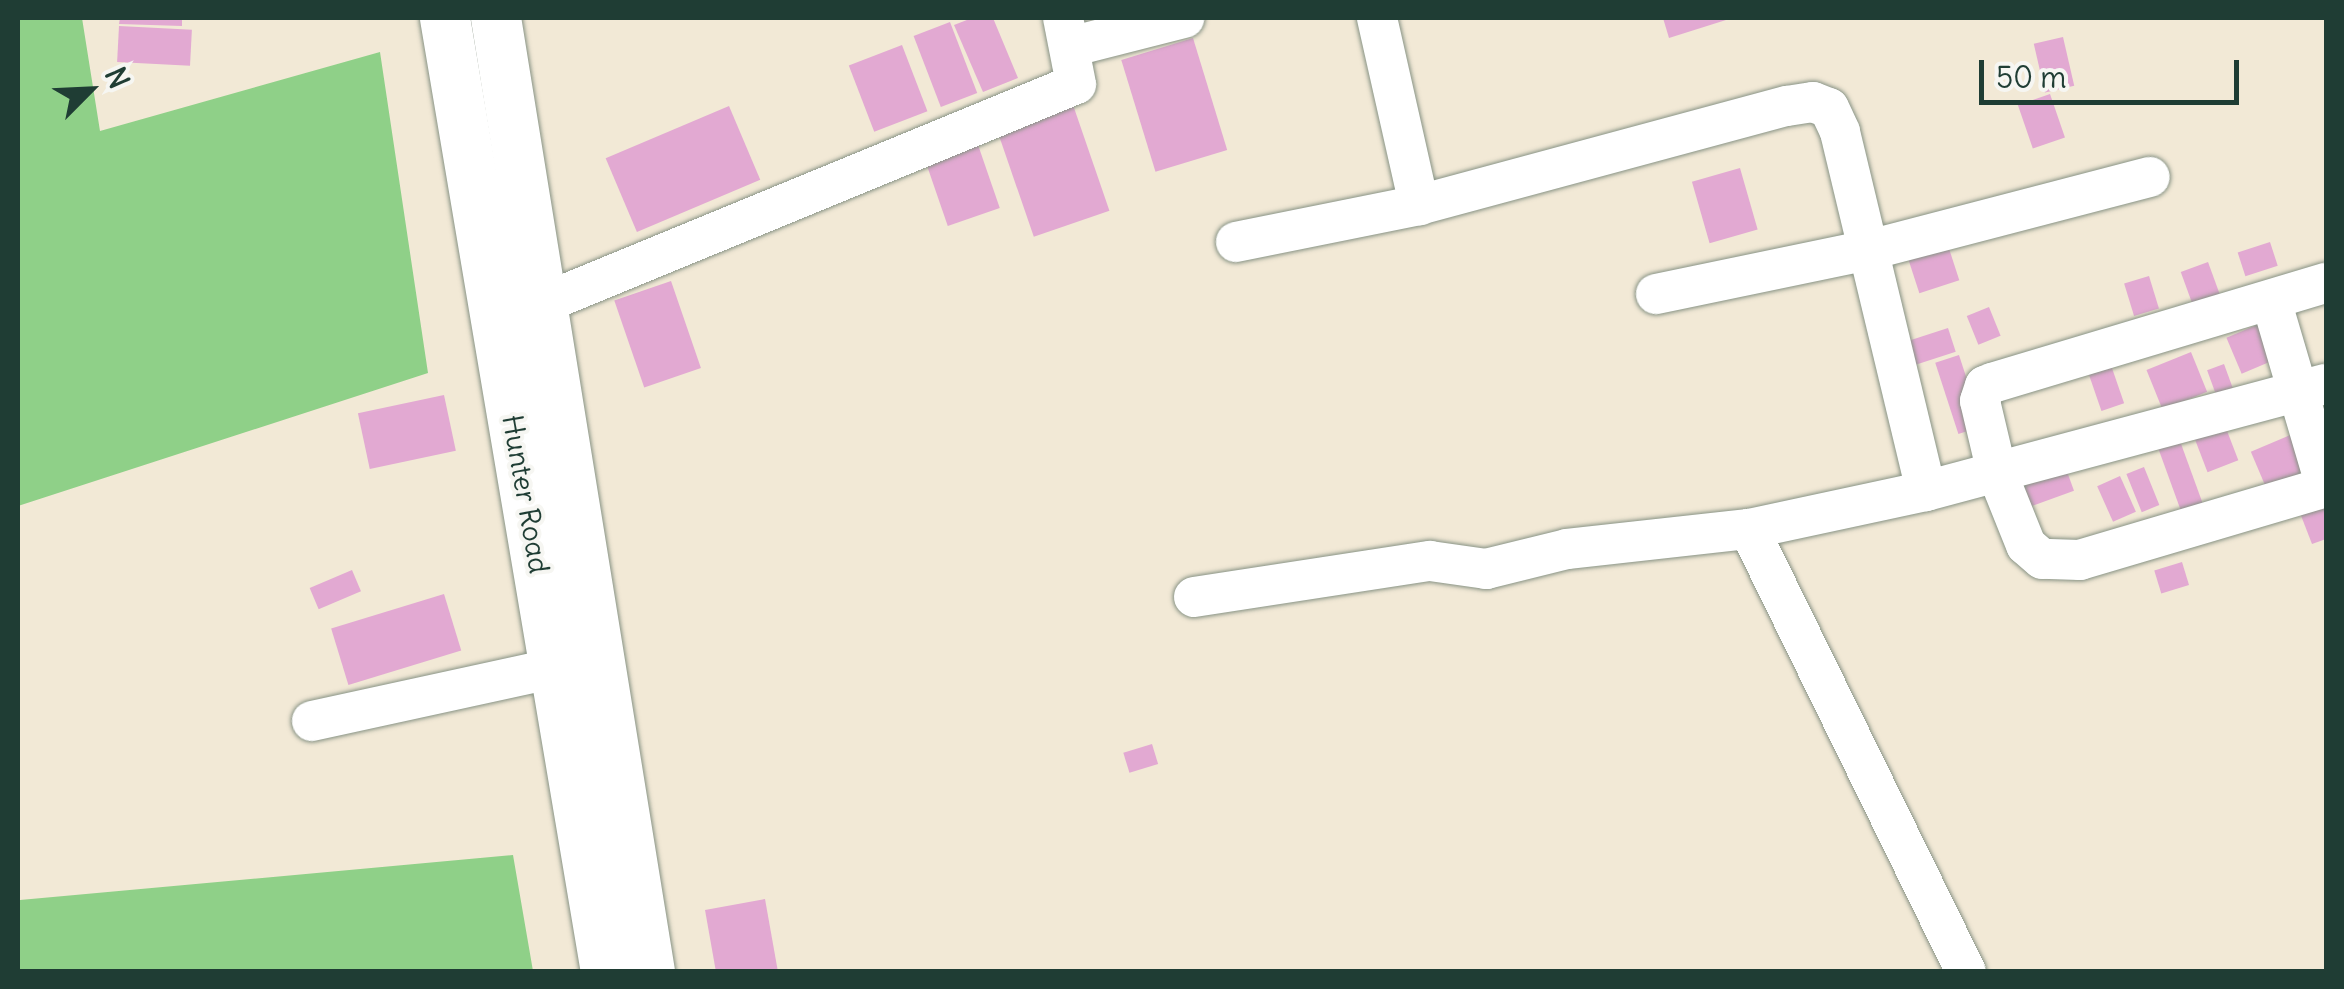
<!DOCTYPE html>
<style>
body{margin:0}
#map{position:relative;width:2344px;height:989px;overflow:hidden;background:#f2e9d6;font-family:Delius,sans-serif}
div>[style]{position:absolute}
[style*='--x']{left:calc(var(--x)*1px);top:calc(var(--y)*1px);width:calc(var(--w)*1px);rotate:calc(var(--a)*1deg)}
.green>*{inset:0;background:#8fd088}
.building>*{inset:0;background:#e2a9d2;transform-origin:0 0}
.roads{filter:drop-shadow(0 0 2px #889385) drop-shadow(0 0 2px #889385)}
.minor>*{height:40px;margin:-20px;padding:0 20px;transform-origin:20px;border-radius:20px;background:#fff}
.tertiary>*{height:50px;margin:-25px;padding:0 25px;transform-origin:25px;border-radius:25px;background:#fff}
span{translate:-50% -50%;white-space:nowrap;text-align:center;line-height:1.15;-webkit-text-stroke:8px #f6f6f2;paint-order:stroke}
.street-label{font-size:28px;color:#1f3d34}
.frame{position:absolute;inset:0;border:20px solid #1f3d34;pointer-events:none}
.north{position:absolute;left:40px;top:40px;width:100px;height:100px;-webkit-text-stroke:8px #f6f6f2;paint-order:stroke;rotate:66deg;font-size:28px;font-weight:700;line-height:40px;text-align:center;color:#1f3d34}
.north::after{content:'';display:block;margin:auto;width:35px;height:45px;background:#1f3d34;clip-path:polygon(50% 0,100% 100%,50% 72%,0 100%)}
.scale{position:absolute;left:1979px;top:60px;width:260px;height:45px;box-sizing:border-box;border:5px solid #1f3d34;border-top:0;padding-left:12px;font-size:30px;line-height:35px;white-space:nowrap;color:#1f3d34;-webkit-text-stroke:8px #f6f6f2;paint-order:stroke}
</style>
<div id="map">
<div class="green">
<div style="clip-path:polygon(18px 18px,82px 18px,100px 131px,380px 52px,428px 373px,18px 506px)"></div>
<div style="clip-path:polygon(513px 855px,533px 971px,18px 971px,18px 892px,20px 900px)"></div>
</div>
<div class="building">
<div style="clip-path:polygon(120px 18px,182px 18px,182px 26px,119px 24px)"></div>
<div style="clip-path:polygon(972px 18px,993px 18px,1018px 78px,983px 92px,954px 25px)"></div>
<div style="clip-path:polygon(1663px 18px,1725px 18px,1726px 20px,1669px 38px)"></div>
<div style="left:950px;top:22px;width:76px;height:39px;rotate:69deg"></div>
<div style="left:119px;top:26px;width:73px;height:36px;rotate:3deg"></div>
<div style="left:2063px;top:37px;width:50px;height:30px;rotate:77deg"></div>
<div style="left:1193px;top:38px;width:117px;height:75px;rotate:73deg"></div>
<div style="left:902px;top:45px;width:71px;height:57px;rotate:69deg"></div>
<div style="left:2050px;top:94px;width:46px;height:34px;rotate:71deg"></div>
<div style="left:1072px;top:102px;width:115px;height:80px;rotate:71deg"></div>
<div style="left:729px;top:106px;width:80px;height:134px;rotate:67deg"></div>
<div style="left:976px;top:139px;width:73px;height:55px;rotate:71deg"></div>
<div style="left:1740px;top:168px;width:64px;height:50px;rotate:74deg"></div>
<div style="left:1942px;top:227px;width:56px;height:42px;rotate:72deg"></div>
<div style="left:2270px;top:242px;width:25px;height:34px;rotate:72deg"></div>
<div style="left:2208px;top:262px;width:45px;height:29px;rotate:70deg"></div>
<div style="left:2149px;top:276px;width:34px;height:26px;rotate:73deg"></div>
<div style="left:671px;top:281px;width:92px;height:60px;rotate:71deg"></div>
<div style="left:1989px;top:307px;width:31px;height:24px;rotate:68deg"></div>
<div style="left:2266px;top:321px;width:39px;height:43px;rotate:67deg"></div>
<div style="left:1948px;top:328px;width:25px;height:47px;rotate:72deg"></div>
<div style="left:2102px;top:339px;width:68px;height:24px;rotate:71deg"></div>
<div style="left:2191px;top:352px;width:43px;height:48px;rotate:68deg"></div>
<div style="left:1959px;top:355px;width:75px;height:25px;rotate:72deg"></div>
<div style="left:2224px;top:364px;width:32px;height:18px;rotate:70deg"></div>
<div style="left:444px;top:395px;width:57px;height:88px;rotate:78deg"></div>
<div style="left:2224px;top:423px;width:40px;height:33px;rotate:69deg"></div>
<div style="left:2176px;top:430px;width:84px;height:23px;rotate:70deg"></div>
<div style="left:2295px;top:433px;width:49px;height:48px;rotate:67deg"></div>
<div style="left:2061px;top:455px;width:38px;height:45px;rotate:70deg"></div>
<div style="left:2144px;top:467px;width:41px;height:19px;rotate:68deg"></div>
<div style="left:2120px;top:476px;width:39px;height:25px;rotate:66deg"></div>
<div style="clip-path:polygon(2326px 507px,2326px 539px,2312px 544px,2300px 513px)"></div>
<div style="left:2182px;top:562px;width:24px;height:29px;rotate:73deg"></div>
<div style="left:352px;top:570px;width:23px;height:46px;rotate:67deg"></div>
<div style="left:444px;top:594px;width:59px;height:118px;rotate:73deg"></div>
<div style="left:1152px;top:744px;width:21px;height:30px;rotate:73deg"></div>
<div style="clip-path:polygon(765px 899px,778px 972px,716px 972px,705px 910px)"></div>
</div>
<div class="roads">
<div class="minor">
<div style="--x:1377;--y:18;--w:192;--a:77.3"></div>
<div style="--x:1419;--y:205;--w:381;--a:-15.1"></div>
<div style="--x:1787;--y:106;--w:26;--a:-9"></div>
<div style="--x:1813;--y:102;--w:17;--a:21"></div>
<div style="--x:1829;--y:108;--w:26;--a:65"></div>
<div style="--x:1840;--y:132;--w:369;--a:76.5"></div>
<div style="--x:1070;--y:47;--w:118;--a:-14.3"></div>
<div style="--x:1236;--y:242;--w:187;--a:-11.4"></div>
<div style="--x:1656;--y:294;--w:217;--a:-11.7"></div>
<div style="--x:1869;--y:250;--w:290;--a:-14.6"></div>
<div style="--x:2271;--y:300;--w:195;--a:73.6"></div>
<div style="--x:2326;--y:487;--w:257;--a:163.5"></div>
<div style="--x:2080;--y:560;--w:38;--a:-178"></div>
<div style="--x:2042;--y:559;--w:21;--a:-139"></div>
<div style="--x:2026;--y:545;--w:78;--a:-111.9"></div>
<div style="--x:1997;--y:473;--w:74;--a:-103.3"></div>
<div style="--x:1980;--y:401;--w:16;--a:-72"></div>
<div style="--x:1985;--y:386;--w:8;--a:-23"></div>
<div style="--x:1992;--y:383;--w:349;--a:-16.7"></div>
<div style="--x:544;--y:303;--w:575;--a:-22.37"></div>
<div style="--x:1076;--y:84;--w:67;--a:-101.1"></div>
<div style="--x:1749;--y:529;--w:493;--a:63.9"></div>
<div style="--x:1194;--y:597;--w:239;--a:-8.7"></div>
<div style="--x:1430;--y:561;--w:57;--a:8.1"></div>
<div style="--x:1486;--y:569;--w:83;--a:-13.9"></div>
<div style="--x:1567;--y:549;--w:183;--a:-6.3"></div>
<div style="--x:1749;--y:529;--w:181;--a:-12.1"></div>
<div style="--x:1926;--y:491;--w:414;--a:-15"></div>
<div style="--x:312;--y:721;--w:276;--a:-12.3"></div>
</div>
<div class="tertiary">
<div style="--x:445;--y:18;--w:967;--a:80.42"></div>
<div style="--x:496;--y:18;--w:966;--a:80.83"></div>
</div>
</div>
<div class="street-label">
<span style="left:526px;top:494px;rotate:80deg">Hunter Road</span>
</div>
<div class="frame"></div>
<div class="north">N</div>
<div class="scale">50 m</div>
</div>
